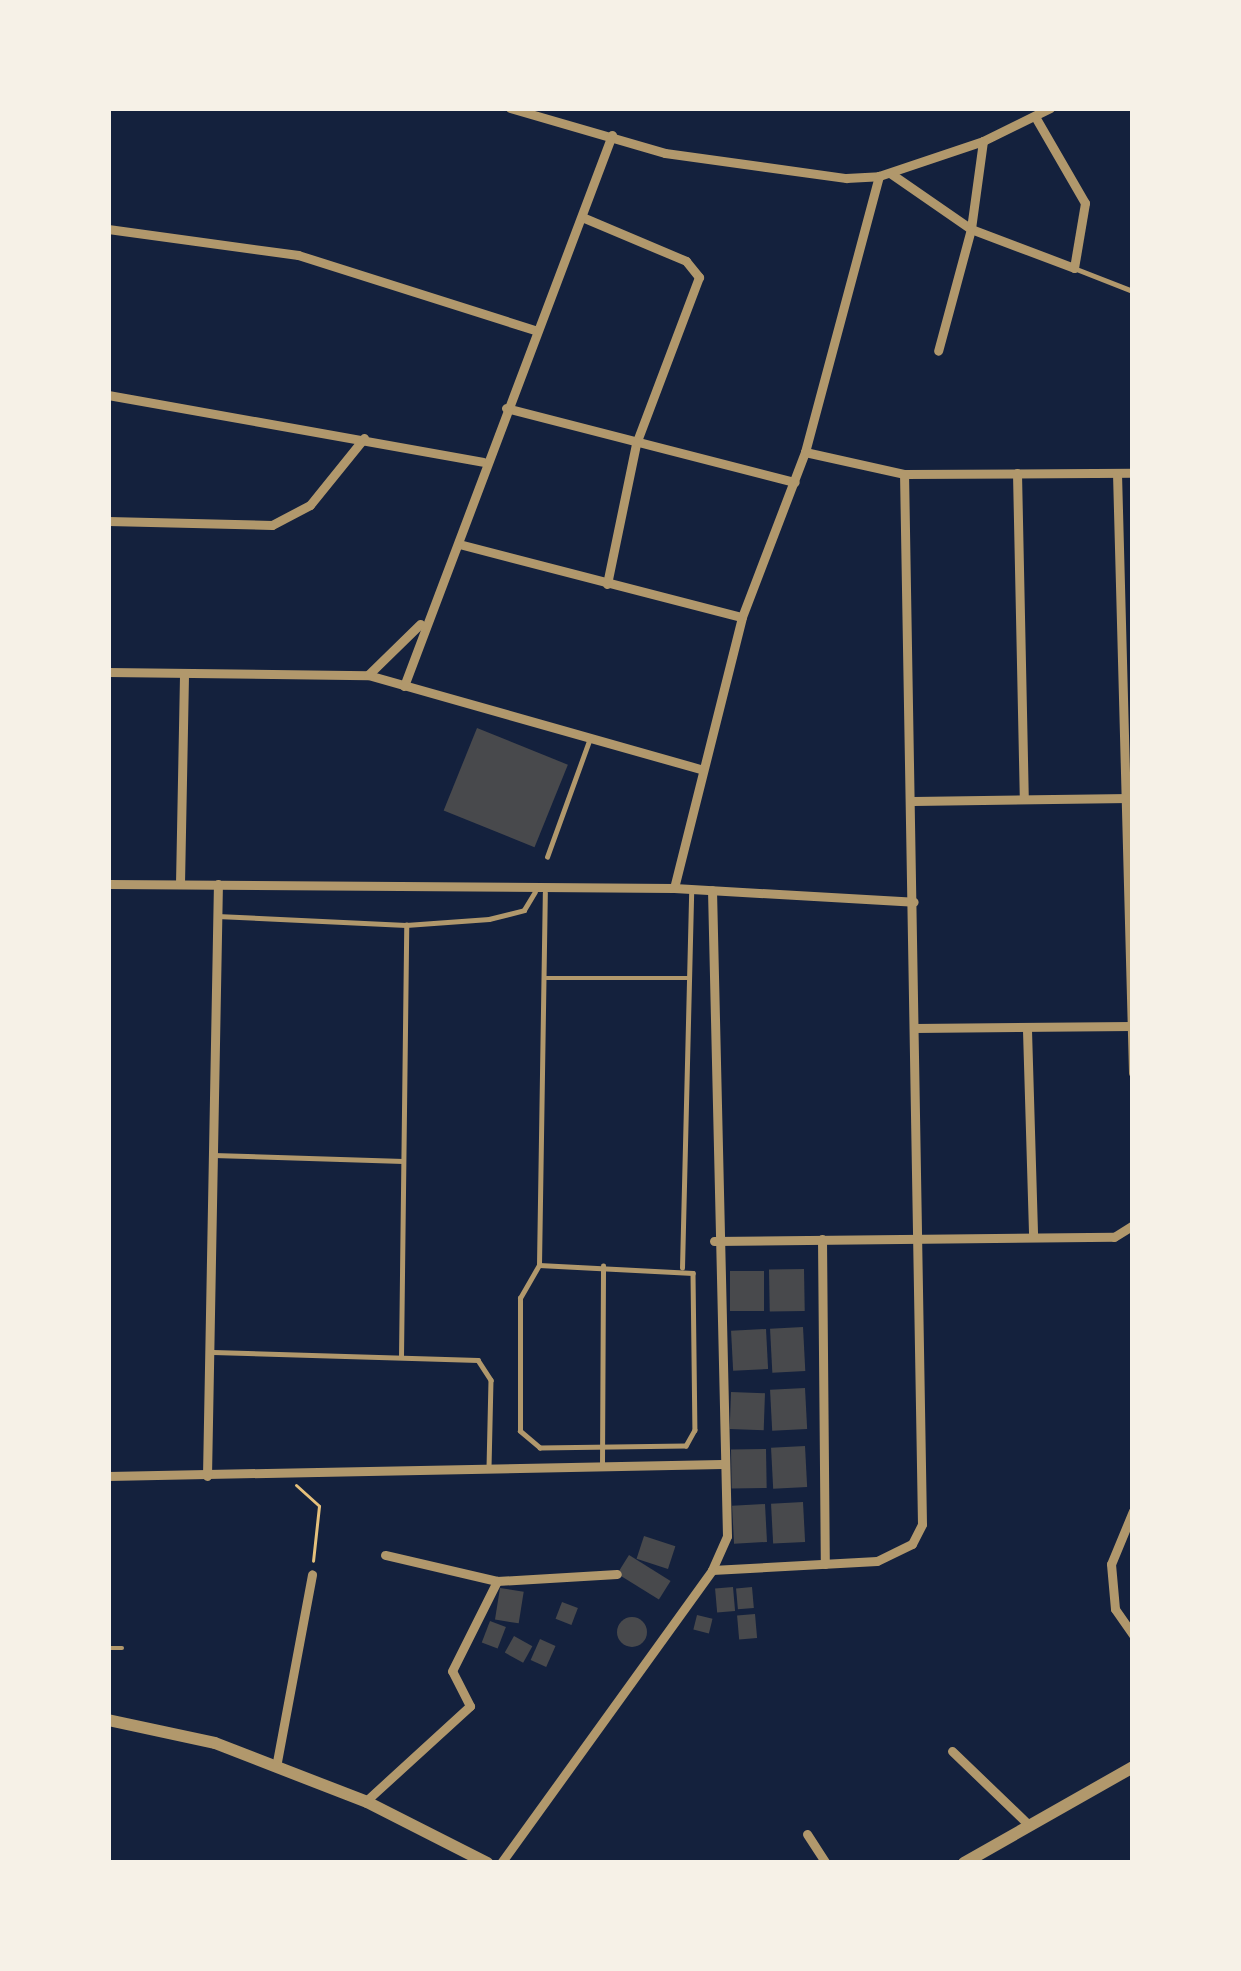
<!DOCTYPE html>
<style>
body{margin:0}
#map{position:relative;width:1241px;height:1971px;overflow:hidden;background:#14213d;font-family:Manrope,sans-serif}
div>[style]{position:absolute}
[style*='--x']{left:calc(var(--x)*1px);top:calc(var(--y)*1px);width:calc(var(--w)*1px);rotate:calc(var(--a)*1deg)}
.building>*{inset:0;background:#48494c;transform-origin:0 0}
.round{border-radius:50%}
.path>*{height:3px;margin:-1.5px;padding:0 1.5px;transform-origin:1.5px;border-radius:1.5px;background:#e5c07b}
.service>*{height:4.5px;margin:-2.25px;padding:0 2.25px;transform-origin:2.25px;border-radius:2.25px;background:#b1986c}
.minor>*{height:9px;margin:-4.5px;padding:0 4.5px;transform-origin:4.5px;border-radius:4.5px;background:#b1986c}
.tertiary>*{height:12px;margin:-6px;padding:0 6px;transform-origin:6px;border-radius:6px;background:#b1986c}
span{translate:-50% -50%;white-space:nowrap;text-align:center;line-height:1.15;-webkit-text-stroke:9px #f6f1e7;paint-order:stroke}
.frame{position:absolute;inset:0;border:111px solid #f6f1e7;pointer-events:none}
</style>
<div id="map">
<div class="building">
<div style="left:477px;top:728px;width:98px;height:89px;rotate:22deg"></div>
<div style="left:804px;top:1269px;width:42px;height:35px;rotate:89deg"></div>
<div style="left:764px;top:1271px;width:40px;height:34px;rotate:90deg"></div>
<div style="left:803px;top:1327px;width:44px;height:33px;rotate:87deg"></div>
<div style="left:766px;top:1329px;width:40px;height:35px;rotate:87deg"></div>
<div style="left:805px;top:1388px;width:41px;height:35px;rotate:87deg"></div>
<div style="left:731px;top:1392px;width:34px;height:37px;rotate:2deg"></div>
<div style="left:805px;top:1446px;width:41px;height:34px;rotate:87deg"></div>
<div style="left:766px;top:1449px;width:39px;height:35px;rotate:89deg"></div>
<div style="left:803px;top:1502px;width:40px;height:32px;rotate:87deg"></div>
<div style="left:765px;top:1504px;width:38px;height:33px;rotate:87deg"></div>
<div style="left:644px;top:1536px;width:33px;height:24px;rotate:18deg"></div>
<div style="left:629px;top:1555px;width:49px;height:22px;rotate:32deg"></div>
<div style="left:733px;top:1587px;width:24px;height:18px;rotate:85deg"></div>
<div style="left:752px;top:1587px;width:21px;height:16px;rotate:85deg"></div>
<div style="left:500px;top:1588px;width:24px;height:32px;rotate:9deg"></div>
<div style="left:562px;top:1602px;width:17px;height:18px;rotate:21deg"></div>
<div style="left:755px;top:1614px;width:24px;height:18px;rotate:85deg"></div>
<div style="left:697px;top:1615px;width:16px;height:15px;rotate:14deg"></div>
<div class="round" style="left:617px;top:1617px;width:30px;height:30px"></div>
<div style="left:490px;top:1621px;width:17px;height:23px;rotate:21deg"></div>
<div style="left:514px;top:1636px;width:21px;height:19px;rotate:29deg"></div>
<div style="left:540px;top:1639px;width:17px;height:23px;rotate:24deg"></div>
</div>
<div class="path">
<div style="--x:296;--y:1485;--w:31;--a:42"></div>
<div style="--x:319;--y:1506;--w:55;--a:96.2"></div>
</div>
<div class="service">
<div style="--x:1074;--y:268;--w:63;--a:21.3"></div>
<div style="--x:547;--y:857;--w:127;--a:-70.1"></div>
<div style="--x:217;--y:916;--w:189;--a:2.7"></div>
<div style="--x:406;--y:925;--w:83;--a:-4.1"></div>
<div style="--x:489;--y:919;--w:36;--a:-14"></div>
<div style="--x:524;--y:910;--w:21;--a:-59"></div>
<div style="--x:546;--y:978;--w:143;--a:0"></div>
<div style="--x:213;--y:1155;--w:190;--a:1.8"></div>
<div style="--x:539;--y:1265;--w:154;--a:3"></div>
<div style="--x:693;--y:1273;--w:157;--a:89.3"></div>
<div style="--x:695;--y:1430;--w:18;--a:119"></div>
<div style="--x:686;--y:1446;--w:146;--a:179.2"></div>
<div style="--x:540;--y:1448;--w:26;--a:-140"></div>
<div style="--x:520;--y:1431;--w:133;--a:-90"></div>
<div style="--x:520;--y:1298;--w:38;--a:-60"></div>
<div style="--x:539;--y:1265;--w:372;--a:-89.1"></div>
<div style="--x:682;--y:1268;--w:378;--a:-88.6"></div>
<div style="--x:213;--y:1352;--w:265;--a:1.7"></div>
<div style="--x:478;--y:1360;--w:24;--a:57"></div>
<div style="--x:491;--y:1380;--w:88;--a:91.3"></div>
<div style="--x:401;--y:1357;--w:432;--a:-89.3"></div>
<div style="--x:602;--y:1464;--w:198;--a:-89.7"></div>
<div style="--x:108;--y:1648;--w:14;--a:0"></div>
</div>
<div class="minor">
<div style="--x:510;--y:108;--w:161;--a:16.2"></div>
<div style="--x:665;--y:153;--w:183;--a:7.9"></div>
<div style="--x:846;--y:178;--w:33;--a:-3"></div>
<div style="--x:879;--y:176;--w:110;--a:-18.6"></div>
<div style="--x:983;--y:141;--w:75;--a:-26.2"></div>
<div style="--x:983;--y:141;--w:89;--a:97.8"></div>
<div style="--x:971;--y:229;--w:110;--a:20.7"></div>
<div style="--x:1074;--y:268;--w:66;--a:-80.4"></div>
<div style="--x:1085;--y:203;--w:98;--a:-120"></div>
<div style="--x:890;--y:173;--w:98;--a:34.7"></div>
<div style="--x:971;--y:229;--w:126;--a:105.1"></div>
<div style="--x:582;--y:217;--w:113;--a:22.9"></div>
<div style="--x:686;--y:261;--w:21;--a:51"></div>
<div style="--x:699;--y:277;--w:178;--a:110.7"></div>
<div style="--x:636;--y:444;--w:143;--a:101.7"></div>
<div style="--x:108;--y:229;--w:192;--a:7.8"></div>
<div style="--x:298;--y:255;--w:249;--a:17.6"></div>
<div style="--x:108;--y:395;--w:381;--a:10.1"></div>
<div style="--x:506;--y:408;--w:298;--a:14.4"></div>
<div style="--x:805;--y:452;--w:101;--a:12.5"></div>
<div style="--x:904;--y:474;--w:229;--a:-0.3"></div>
<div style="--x:1017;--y:473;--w:325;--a:88.8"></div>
<div style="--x:1117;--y:473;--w:600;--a:88.47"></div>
<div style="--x:108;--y:521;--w:164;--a:1.4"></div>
<div style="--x:272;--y:525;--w:43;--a:-27.8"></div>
<div style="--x:310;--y:505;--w:86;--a:-51.1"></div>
<div style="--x:459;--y:544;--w:292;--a:14.5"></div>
<div style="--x:108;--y:672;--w:260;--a:0.7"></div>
<div style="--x:368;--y:675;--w:348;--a:15.8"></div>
<div style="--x:368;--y:675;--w:73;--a:-44.4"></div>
<div style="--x:404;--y:686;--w:589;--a:-69.32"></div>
<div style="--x:913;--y:801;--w:216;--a:-0.8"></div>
<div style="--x:108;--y:884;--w:566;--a:0.4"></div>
<div style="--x:674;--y:888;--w:240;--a:3.3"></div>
<div style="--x:180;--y:884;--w:211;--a:-88.9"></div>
<div style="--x:674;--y:888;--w:279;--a:-75.9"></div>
<div style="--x:742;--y:617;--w:177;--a:-69.1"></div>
<div style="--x:805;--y:452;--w:286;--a:-75"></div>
<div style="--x:914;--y:1028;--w:218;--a:-0.5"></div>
<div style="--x:1027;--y:1030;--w:206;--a:88.3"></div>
<div style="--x:822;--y:1239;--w:325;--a:89.5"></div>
<div style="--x:714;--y:1241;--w:400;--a:-0.6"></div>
<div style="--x:1114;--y:1237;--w:22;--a:-32"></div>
<div style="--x:108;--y:1476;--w:614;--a:-1.12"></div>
<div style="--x:207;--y:1476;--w:592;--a:-88.94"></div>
<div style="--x:1133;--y:1511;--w:57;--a:112.5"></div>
<div style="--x:1111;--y:1564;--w:45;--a:84.9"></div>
<div style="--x:1115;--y:1609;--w:32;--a:55"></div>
<div style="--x:712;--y:1570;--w:165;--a:-3.1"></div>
<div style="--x:877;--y:1561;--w:39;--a:-26"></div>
<div style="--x:912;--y:1544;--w:22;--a:-63"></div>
<div style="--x:922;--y:1524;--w:1050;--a:-90.98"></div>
<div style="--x:497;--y:1581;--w:120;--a:-3.3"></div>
<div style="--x:952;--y:1751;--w:107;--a:43.9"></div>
<div style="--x:276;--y:1767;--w:196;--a:-79.4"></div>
<div style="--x:366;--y:1801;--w:141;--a:-42.4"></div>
<div style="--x:470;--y:1706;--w:39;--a:-117"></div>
<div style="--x:452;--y:1671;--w:101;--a:-63.4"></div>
<div style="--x:497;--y:1581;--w:115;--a:-166.9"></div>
<div style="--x:807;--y:1834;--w:35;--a:57"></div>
<div style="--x:501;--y:1863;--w:361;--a:-54.2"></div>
<div style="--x:712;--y:1570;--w:37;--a:-66"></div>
<div style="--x:727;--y:1536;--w:646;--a:-91.33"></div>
</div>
<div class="tertiary">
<div style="--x:108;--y:1720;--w:109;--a:12.1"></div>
<div style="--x:215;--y:1743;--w:163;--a:21.2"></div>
<div style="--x:367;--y:1802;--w:135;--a:26.9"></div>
<div style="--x:964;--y:1863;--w:194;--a:-29.6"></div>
</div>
<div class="frame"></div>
</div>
